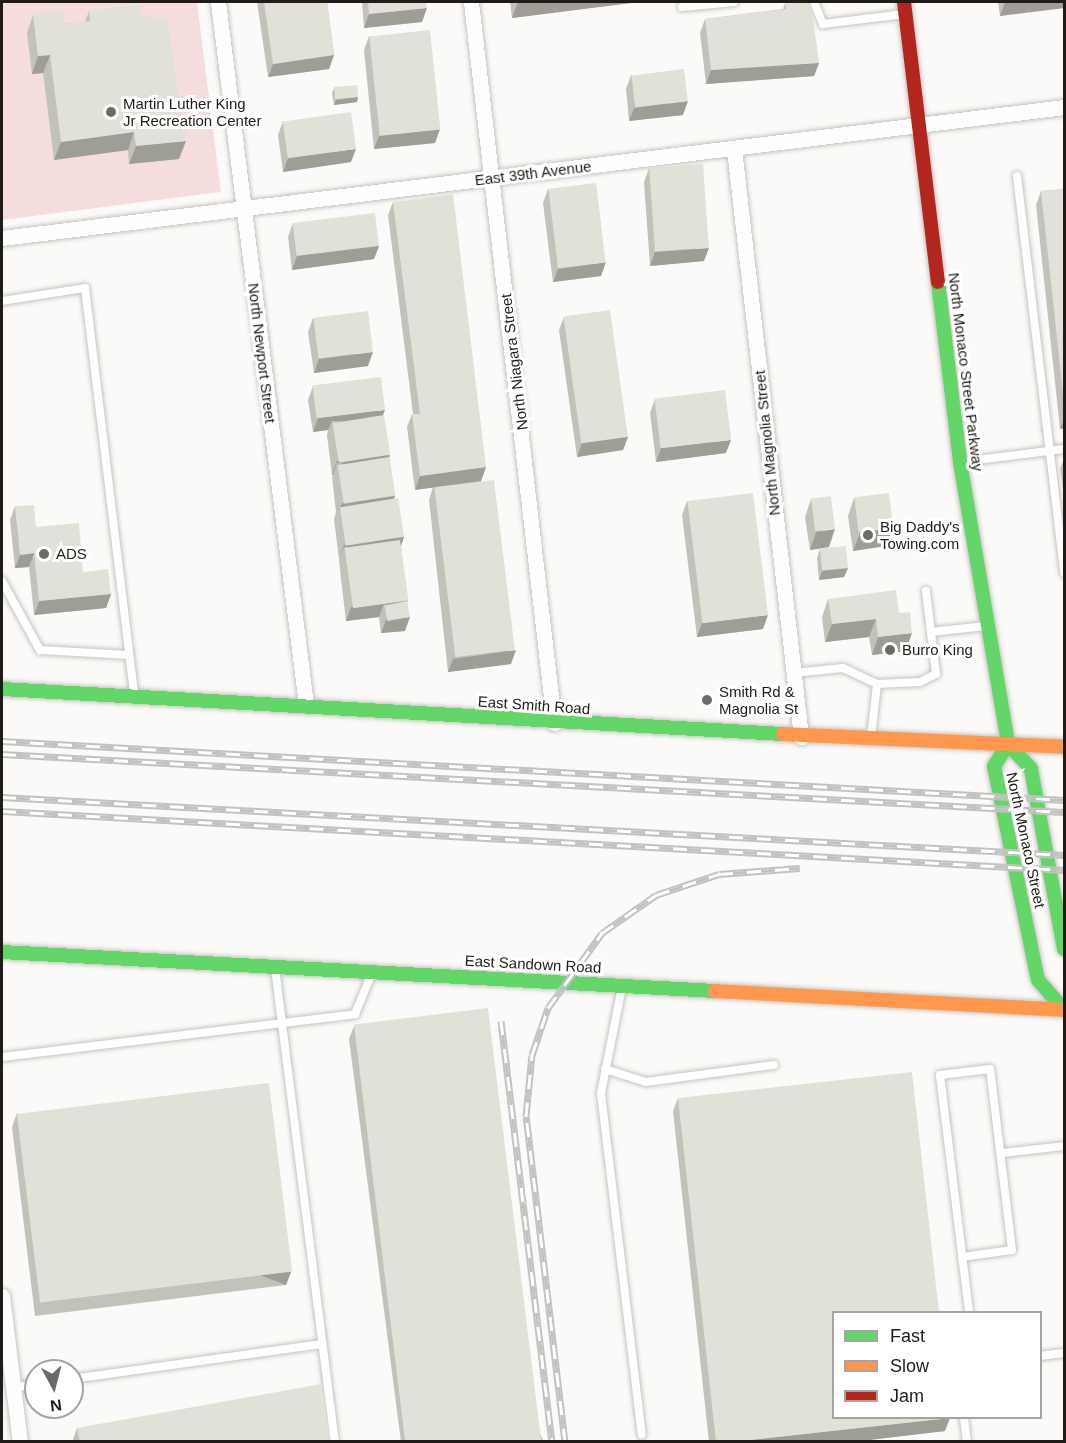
<!DOCTYPE html>
<style>
body{margin:0}
#map{position:relative;width:1066px;height:1443px;overflow:hidden;background:#fcfaf8;font-family:Helvetica,sans-serif}
div>[style]{position:absolute}
[style*='--x']{left:calc(var(--x)*1px);top:calc(var(--y)*1px);width:calc(var(--w)*1px);rotate:calc(var(--a)*1deg)}
.green>*{inset:0;background:#f5dddd}
.roads{filter:drop-shadow(0 0 2px #c6c4c0) drop-shadow(0 0 2px #c6c4c0)}
.lane>*{height:8px;margin:-4px;padding:0 4px;transform-origin:4px;border-radius:4px;background:#fffefe}
.street>*{height:15px;margin:-7.5px;padding:0 7.5px;transform-origin:7.5px;border-radius:7.5px;background:#fffefe}
.fast>*{height:14px;margin:-7px;padding:0 7px;transform-origin:7px;border-radius:7px;background:#63d668}
.slow>*{height:14px;margin:-7px;padding:0 7px;transform-origin:7px;border-radius:7px;background:#ff974d}
.jam>*{height:14px;margin:-7px;padding:0 7px;transform-origin:7px;border-radius:7px;background:#b3261e}
.rail>*{height:7px;margin-top:-3.5px;transform-origin:0;background:repeating-linear-gradient(90deg,#fff 0 14px,#c2c2c1 0 28px);box-sizing:border-box;border-block:2px solid #c2c2c1}
.wall>*{inset:0;background:#c2c2ba}
.shaded-wall>*{inset:0;background:#9e9e97;transform-origin:0 0}
.building>*{inset:0;background:#e1e1d8;transform-origin:0 0}
.dots>*{width:16px;height:16px;translate:-50% -50%;box-sizing:border-box;border:3px solid #fff;border-radius:50%}
span{translate:-50% -50%;white-space:nowrap;text-align:center;line-height:1.15;-webkit-text-stroke:6px #fff;paint-order:stroke}
.poi-label{font-size:15px;color:#1f1c17}
.left{translate:0 -50%;text-align:left}
.street-label{font-size:15px;color:#1f1c17}
.frame{position:absolute;inset:0;border:3px solid #1f1c17;pointer-events:none}
.legend{position:absolute;left:832px;top:1311px;width:210px;height:108px;box-sizing:border-box;background:#fff;border:2px solid #a5a4a2;margin:0;padding:8px 10px;list-style:none;font-size:18px;color:#1f1c17}
.legend li{display:flex;align-items:center;gap:12px;height:30px}
.legend b{width:30px;border:2px solid #a5a4a2}
.north{position:absolute;left:24px;top:1359px;width:60px;height:60px;box-sizing:border-box;background:#fff;border:2px solid #a5a4a2;border-radius:50%;rotate:173deg;font-size:16px;font-weight:700;line-height:24px;text-align:center;color:#1f1c17}
.north::after{content:'';display:block;margin:auto;width:21px;height:27px;background:#6c6a66;clip-path:polygon(50% 0,100% 100%,50% 72%,0 100%)}
</style>
<div id="map">
<div class="green">
<div style="clip-path:polygon(2px 2px,197px 2px,221px 192px,2px 220px)"></div>
</div>
<div class="roads">
<div class="lane">
<div style="--x:814;--y:2;--w:24;--a:68"></div>
<div style="--x:823;--y:24;--w:82;--a:-7"></div>
<div style="--x:682;--y:7;--w:52;--a:-5.5"></div>
<div style="--x:1017;--y:176;--w:400;--a:83.2"></div>
<div style="--x:2;--y:301;--w:84;--a:-8.9"></div>
<div style="--x:85;--y:288;--w:409;--a:83.1"></div>
<div style="--x:961;--y:462;--w:104;--a:-7.2"></div>
<div style="--x:2;--y:581;--w:79;--a:61.2"></div>
<div style="--x:40;--y:650;--w:89;--a:3.2"></div>
<div style="--x:931;--y:632;--w:55;--a:-6.2"></div>
<div style="--x:793;--y:673;--w:50;--a:-5.7"></div>
<div style="--x:843;--y:668;--w:38;--a:25"></div>
<div style="--x:877;--y:684;--w:43;--a:-2.7"></div>
<div style="--x:920;--y:682;--w:18;--a:-27"></div>
<div style="--x:936;--y:674;--w:84;--a:-96.9"></div>
<div style="--x:871;--y:737;--w:53;--a:-83.5"></div>
<div style="--x:275;--y:968;--w:478;--a:82.8"></div>
<div style="--x:622;--y:987;--w:108;--a:101.2"></div>
<div style="--x:601;--y:1093;--w:344;--a:83.2"></div>
<div style="--x:2;--y:1057;--w:356;--a:-6.9"></div>
<div style="--x:355;--y:1014;--w:44;--a:-67.5"></div>
<div style="--x:605;--y:1069;--w:43;--a:17.6"></div>
<div style="--x:646;--y:1082;--w:129;--a:-7.6"></div>
<div style="--x:1002;--y:1153;--w:62;--a:-6.4"></div>
<div style="--x:962;--y:1257;--w:50;--a:-8"></div>
<div style="--x:1012;--y:1250;--w:182;--a:-96.9"></div>
<div style="--x:990;--y:1069;--w:50;--a:173.2"></div>
<div style="--x:940;--y:1075;--w:239;--a:83"></div>
<div style="--x:1040;--y:1356;--w:24;--a:-7"></div>
<div style="--x:72;--y:1379;--w:252;--a:-8"></div>
<div style="--x:13;--y:1388;--w:23;--a:-10"></div>
<div style="--x:964;--y:1418;--w:24;--a:83"></div>
</div>
<div class="street">
<div style="--x:218;--y:2;--w:708;--a:82.86"></div>
<div style="--x:471;--y:2;--w:726;--a:83.43"></div>
<div style="--x:734;--y:149;--w:592;--a:83.5"></div>
<div style="--x:2;--y:238;--w:1070;--a:-7.03"></div>
<div style="--x:2;--y:1296;--w:147;--a:83"></div>
</div>
<div class="fast">
<div style="--x:938;--y:282;--w:181;--a:83"></div>
<div style="--x:960;--y:462;--w:286;--a:80.3"></div>
<div style="--x:2;--y:689;--w:782;--a:3.3"></div>
<div style="--x:1008;--y:744;--w:26;--a:122"></div>
<div style="--x:994;--y:766;--w:218;--a:78.4"></div>
<div style="--x:1038;--y:980;--w:40;--a:49"></div>
<div style="--x:1008;--y:744;--w:34;--a:47"></div>
<div style="--x:1031;--y:769;--w:183;--a:79.6"></div>
<div style="--x:2;--y:952;--w:714;--a:3.13"></div>
</div>
<div class="slow">
<div style="--x:783;--y:734;--w:281;--a:2.6"></div>
<div style="--x:715;--y:991;--w:350;--a:3.1"></div>
</div>
<div class="jam">
<div style="--x:904;--y:2;--w:282;--a:83.1"></div>
</div>
</div>
<div class="rail">
<div style="--x:2;--y:741;--w:1064;--a:3.18"></div>
<div style="--x:2;--y:754;--w:1064;--a:3.13"></div>
<div style="--x:2;--y:797;--w:1064;--a:3.13"></div>
<div style="--x:2;--y:811;--w:1064;--a:3.18"></div>
<div style="--x:501;--y:1021;--w:424;--a:83.1"></div>
<div style="--x:565;--y:1442;--w:328;--a:-96.8"></div>
<div style="--x:526;--y:1116;--w:61;--a:-84.4"></div>
<div style="--x:532;--y:1055;--w:50;--a:-71.2"></div>
<div style="--x:548;--y:1008;--w:92;--a:-54.2"></div>
<div style="--x:602;--y:933;--w:66;--a:-35.1"></div>
<div style="--x:656;--y:895;--w:66;--a:-18.4"></div>
<div style="--x:719;--y:874;--w:81;--a:-4.2"></div>
</div>
<div class="wall">
<div style="clip-path:polygon(257px 2px,327px 2px,334px 55px,329px 69px,268px 77px)"></div>
<div style="clip-path:polygon(362px 2px,426px 2px,422px 22px,364px 28px)"></div>
<div style="clip-path:polygon(510px 2px,639px 2px,512px 18px)"></div>
<div style="clip-path:polygon(998px 2px,1065px 2px,1000px 16px)"></div>
<div style="clip-path:polygon(785px 3px,819px 63px,814px 76px,706px 84px,700px 33px,705px 19px,783px 9px)"></div>
<div style="clip-path:polygon(89px 11px,141px 16px,179px 159px,129px 164px,128px 150px,54px 160px,43px 73px,32px 74px,27px 33px,33px 15px,64px 24px,85px 22px)"></div>
<div style="clip-path:polygon(369px 36px,440px 129px,435px 143px,374px 149px,364px 50px)"></div>
<div style="clip-path:polygon(631px 75px,683px 115px,629px 121px,626px 89px)"></div>
<div style="clip-path:polygon(334px 88px,358px 97px,357px 102px,334px 105px,332px 93px)"></div>
<div style="clip-path:polygon(283px 121px,351px 162px,283px 172px,278px 135px)"></div>
<div style="clip-path:polygon(649px 168px,704px 261px,650px 266px,644px 182px)"></div>
<div style="clip-path:polygon(548px 189px,601px 276px,553px 282px,543px 203px)"></div>
<div style="clip-path:polygon(1065px 189px,1065px 428px,1060px 429px,1036px 205px,1041px 191px)"></div>
<div style="clip-path:polygon(393px 202px,486px 467px,481px 481px,511px 664px,448px 672px,429px 500px,433px 487px,415px 490px,407px 427px,412px 414px,413px 414px,388px 215px)"></div>
<div style="clip-path:polygon(293px 223px,379px 246px,374px 259px,292px 270px,288px 237px)"></div>
<div style="clip-path:polygon(564px 317px,628px 437px,623px 450px,577px 457px,559px 330px)"></div>
<div style="clip-path:polygon(313px 318px,368px 366px,314px 373px,308px 332px)"></div>
<div style="clip-path:polygon(313px 386px,383px 415px,395px 496px,394px 498px,404px 537px,401px 546px,407px 601px,405px 631px,381px 633px,379px 617px,346px 621px,339px 561px,339px 559px,334px 519px,336px 512px,332px 477px,333px 475px,332px 475px,327px 435px,328px 430px,313px 432px,308px 400px)"></div>
<div style="clip-path:polygon(655px 399px,726px 453px,656px 462px,650px 413px)"></div>
<div style="clip-path:polygon(1065px 457px,1065px 504px,1060px 468px)"></div>
<div style="clip-path:polygon(854px 498px,893px 528px,886px 546px,853px 551px,848px 516px)"></div>
<div style="clip-path:polygon(811px 499px,829px 547px,810px 550px,805px 517px)"></div>
<div style="clip-path:polygon(687px 501px,763px 629px,697px 637px,682px 515px)"></div>
<div style="clip-path:polygon(15px 506px,83px 572px,111px 594px,106px 608px,34px 615px,29px 567px,15px 568px,10px 520px)"></div>
<div style="clip-path:polygon(820px 549px,848px 568px,844px 577px,819px 580px,817px 558px)"></div>
<div style="clip-path:polygon(828px 599px,899px 613px,906px 651px,872px 655px,869px 637px,825px 642px,822px 617px)"></div>
<div style="clip-path:polygon(354px 1026px,544px 1442px,401px 1442px,349px 1039px)"></div>
<div style="clip-path:polygon(678px 1098px,945px 1431px,852px 1442px,709px 1442px,673px 1111px)"></div>
<div style="clip-path:polygon(17px 1113px,291px 1272px,286px 1285px,35px 1316px,12px 1127px)"></div>
<div style="clip-path:polygon(77px 1428px,331px 1442px,72px 1442px)"></div>
</div>
<div class="shaded-wall">
<div style="clip-path:polygon(518px 2px,639px 2px,512px 18px)"></div>
<div style="clip-path:polygon(1005px 2px,1065px 2px,1065px 8px,1000px 16px)"></div>
<div style="clip-path:polygon(427px 8px,422px 22px,364px 28px,369px 14px)"></div>
<div style="clip-path:polygon(50px 55px,43px 73px,32px 74px,38px 56px)"></div>
<div style="clip-path:polygon(334px 55px,329px 69px,268px 77px,273px 64px)"></div>
<div style="clip-path:polygon(819px 63px,814px 76px,706px 84px,711px 70px)"></div>
<div style="clip-path:polygon(358px 97px,357px 102px,334px 105px,336px 100px)"></div>
<div style="clip-path:polygon(688px 101px,683px 115px,629px 121px,634px 108px)"></div>
<div style="clip-path:polygon(440px 129px,435px 143px,374px 149px,379px 136px)"></div>
<div style="clip-path:polygon(134px 132px,128px 150px,54px 160px,61px 142px)"></div>
<div style="clip-path:polygon(186px 141px,179px 159px,129px 164px,136px 146px)"></div>
<div style="clip-path:polygon(356px 149px,351px 162px,283px 172px,288px 158px)"></div>
<div style="clip-path:polygon(379px 246px,374px 259px,292px 270px,297px 256px)"></div>
<div style="clip-path:polygon(709px 248px,704px 261px,650px 266px,655px 252px)"></div>
<div style="clip-path:polygon(606px 262px,601px 276px,553px 282px,558px 269px)"></div>
<div style="clip-path:polygon(373px 352px,368px 366px,314px 373px,319px 359px)"></div>
<div style="clip-path:polygon(385px 410px,380px 423px,332px 421px,328px 430px,313px 432px,318px 418px)"></div>
<div style="clip-path:polygon(1065px 416px,1065px 428px,1060px 429px)"></div>
<div style="clip-path:polygon(628px 437px,623px 450px,577px 457px,582px 443px)"></div>
<div style="clip-path:polygon(731px 440px,726px 453px,656px 462px,661px 448px)"></div>
<div style="clip-path:polygon(390px 455px,385px 469px,337px 463px,333px 475px,332px 475px,337px 461px)"></div>
<div style="clip-path:polygon(486px 467px,481px 481px,415px 490px,420px 476px)"></div>
<div style="clip-path:polygon(395px 496px,390px 510px,339px 510px,342px 503px)"></div>
<div style="clip-path:polygon(893px 528px,886px 546px,853px 551px,860px 533px)"></div>
<div style="clip-path:polygon(835px 529px,829px 547px,810px 550px,816px 532px)"></div>
<div style="clip-path:polygon(404px 537px,399px 551px,344px 547px,339px 559px,344px 545px)"></div>
<div style="clip-path:polygon(34px 553px,29px 567px,15px 568px,20px 555px)"></div>
<div style="clip-path:polygon(848px 568px,844px 577px,819px 580px,822px 571px)"></div>
<div style="clip-path:polygon(111px 594px,106px 608px,34px 615px,39px 601px)"></div>
<div style="clip-path:polygon(408px 600px,403px 614px,384px 604px,379px 617px,346px 621px,351px 607px)"></div>
<div style="clip-path:polygon(768px 615px,763px 629px,697px 637px,702px 623px)"></div>
<div style="clip-path:polygon(410px 617px,405px 631px,381px 633px,386px 620px)"></div>
<div style="clip-path:polygon(876px 619px,869px 637px,825px 642px,832px 624px)"></div>
<div style="clip-path:polygon(912px 633px,906px 651px,872px 655px,878px 637px)"></div>
<div style="clip-path:polygon(516px 650px,511px 664px,448px 672px,453px 659px)"></div>
<div style="left:291px;top:1272px;width:14px;height:253px;rotate:111deg"></div>
<div style="clip-path:polygon(950px 1418px,945px 1431px,852px 1442px,732px 1442px)"></div>
</div>
<div class="building">
<div style="clip-path:polygon(264px 2px,327px 2px,334px 55px,273px 64px)"></div>
<div style="clip-path:polygon(368px 2px,426px 2px,427px 8px,369px 14px)"></div>
<div style="clip-path:polygon(801px 2px,811px 2px,819px 63px,711px 70px,705px 19px,786px 9px,785px 3px)"></div>
<div style="clip-path:polygon(139px 5px,141px 16px,167px 20px,186px 141px,136px 146px,134px 132px,61px 142px,50px 55px,38px 56px,33px 15px,62px 11px,64px 24px,90px 21px,89px 11px)"></div>
<div style="left:430px;top:30px;width:100px;height:61px;rotate:84deg"></div>
<div style="left:684px;top:69px;width:32px;height:53px;rotate:83deg"></div>
<div style="left:357px;top:85px;width:12px;height:23px;rotate:85deg"></div>
<div style="left:351px;top:112px;width:37px;height:69px;rotate:82deg"></div>
<div style="left:703px;top:164px;width:84px;height:54px;rotate:86deg"></div>
<div style="left:596px;top:183px;width:80px;height:48px;rotate:83deg"></div>
<div style="clip-path:polygon(1065px 189px,1065px 412px,1041px 191px)"></div>
<div style="clip-path:polygon(453px 194px,486px 467px,420px 476px,412px 414px,420px 414px,393px 202px)"></div>
<div style="left:375px;top:213px;width:33px;height:83px;rotate:83deg"></div>
<div style="left:610px;top:310px;width:128px;height:47px;rotate:82deg"></div>
<div style="left:368px;top:311px;width:41px;height:55px;rotate:83deg"></div>
<div style="left:381px;top:377px;width:33px;height:69px;rotate:83deg"></div>
<div style="left:725px;top:390px;width:50px;height:71px;rotate:83deg"></div>
<div style="left:384px;top:415px;width:40px;height:52px;rotate:81deg"></div>
<div style="left:389px;top:457px;width:39px;height:52px;rotate:81deg"></div>
<div style="left:494px;top:480px;width:171px;height:60px;rotate:83deg"></div>
<div style="left:753px;top:493px;width:123px;height:66px;rotate:83deg"></div>
<div style="left:889px;top:493px;width:35px;height:35px;rotate:83deg"></div>
<div style="left:831px;top:496px;width:33px;height:20px;rotate:83deg"></div>
<div style="left:398px;top:498px;width:39px;height:59px;rotate:81deg"></div>
<div style="clip-path:polygon(34px 505px,36px 527px,79px 523px,83px 572px,108px 569px,111px 594px,39px 601px,34px 553px,20px 555px,15px 506px)"></div>
<div style="left:400px;top:540px;width:61px;height:56px;rotate:82deg"></div>
<div style="left:846px;top:546px;width:22px;height:26px;rotate:85deg"></div>
<div style="clip-path:polygon(896px 590px,899px 613px,910px 612px,912px 633px,878px 637px,876px 619px,832px 624px,828px 599px)"></div>
<div style="left:407px;top:601px;width:16px;height:23px;rotate:79deg"></div>
<div style="left:488px;top:1008px;width:438px;height:135px;rotate:83deg"></div>
<div style="clip-path:polygon(912px 1072px,939px 1312px,834px 1312px,834px 1418px,950px 1418px,732px 1442px,716px 1442px,678px 1098px)"></div>
<div style="left:269px;top:1083px;width:190px;height:254px;rotate:83deg"></div>
<div style="clip-path:polygon(321px 1384px,331px 1442px,80px 1442px,77px 1428px)"></div>
</div>
<div class="dots">
<div style="left:111px;top:112px;background:#6c6a66"></div>
<div style="left:868px;top:535px;background:#6c6a66"></div>
<div style="left:44px;top:554px;background:#6c6a66"></div>
<div style="left:890px;top:650px;background:#6c6a66"></div>
<div style="left:707px;top:700px;background:#6c6a66"></div>
</div>
<div class="poi-label">
<span class="left" style="left:123px;top:112px">Martin Luther King<br>Jr Recreation Center</span>
<span class="left" style="left:880px;top:535px">Big Daddy's<br>Towing.com</span>
<span class="left" style="left:56px;top:554px">ADS</span>
<span class="left" style="left:902px;top:650px">Burro King</span>
<span class="left" style="left:719px;top:700px">Smith Rd &amp;<br>Magnolia St</span>
</div>
<div class="street-label">
<span style="left:533px;top:173px;rotate:-7deg">East 39th Avenue</span>
<span style="left:262px;top:353px;rotate:83deg">North Newport Street</span>
<span style="left:514px;top:362px;rotate:-97deg">North Niagara Street</span>
<span style="left:966px;top:372px;rotate:83deg">North Monaco Street Parkway</span>
<span style="left:767px;top:443px;rotate:-96deg">North Magnolia Street</span>
<span style="left:534px;top:705px;rotate:4deg">East Smith Road</span>
<span style="left:1026px;top:840px;rotate:78deg">North Monaco Street</span>
<span style="left:533px;top:964px;rotate:3deg">East Sandown Road</span>
</div>
<div class="frame"></div>
<ul class="legend">
<li><b style="height:8px;background:#63d668"></b>Fast</li>
<li><b style="height:8px;background:#ff974d"></b>Slow</li>
<li><b style="height:8px;background:#b3261e"></b>Jam</li>
</ul>
<div class="north">N</div>
</div>
